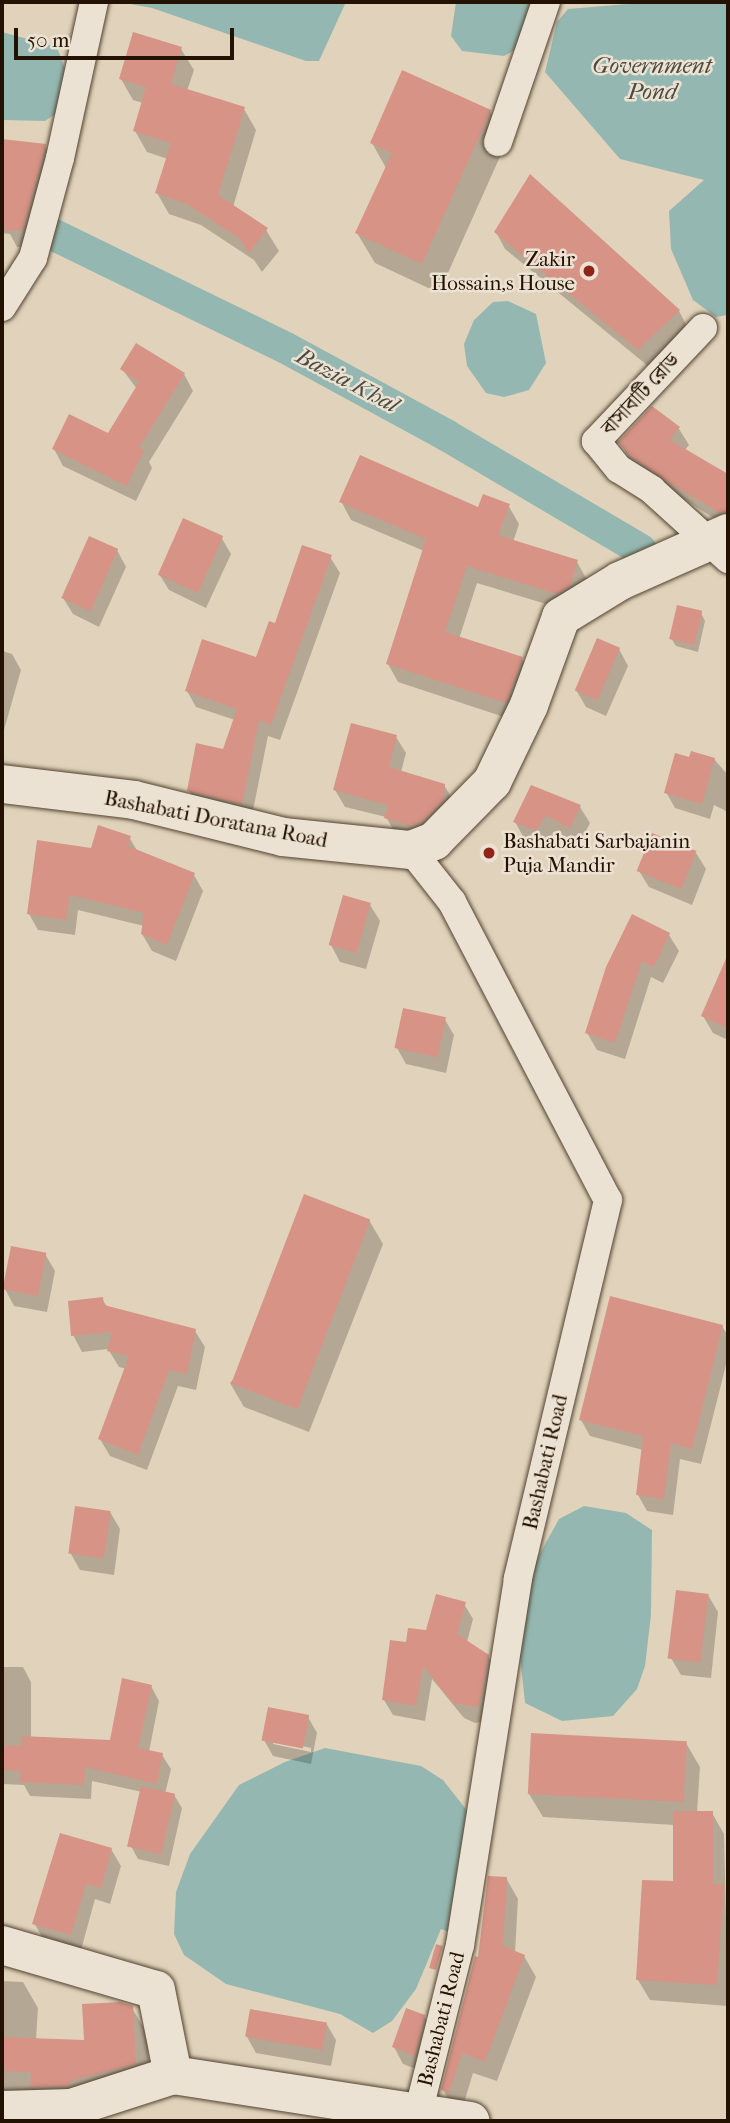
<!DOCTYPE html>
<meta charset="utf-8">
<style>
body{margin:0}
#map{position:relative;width:730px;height:2123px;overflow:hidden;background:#e1d3bb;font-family:"IM FELL French Canon","Noto Serif Bengali",serif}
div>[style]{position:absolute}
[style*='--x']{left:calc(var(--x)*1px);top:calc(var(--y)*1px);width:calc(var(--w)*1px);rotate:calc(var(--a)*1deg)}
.water>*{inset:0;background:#94b8b1}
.shadow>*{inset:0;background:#0003}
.canal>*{height:32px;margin:-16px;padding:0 16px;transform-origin:16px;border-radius:16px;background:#94b8b1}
.building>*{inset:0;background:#d69386;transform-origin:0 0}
.roads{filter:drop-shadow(0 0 2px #524230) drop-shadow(0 0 2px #524230)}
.street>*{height:28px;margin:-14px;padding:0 14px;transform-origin:14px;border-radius:14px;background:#ece2d3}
.secondary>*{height:38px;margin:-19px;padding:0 19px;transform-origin:19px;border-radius:19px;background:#ece2d3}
.dots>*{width:19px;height:19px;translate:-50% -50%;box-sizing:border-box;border:4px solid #ece2d3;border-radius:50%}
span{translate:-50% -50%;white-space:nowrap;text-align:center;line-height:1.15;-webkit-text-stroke:5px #ece2d3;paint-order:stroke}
.poi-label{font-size:21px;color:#231101}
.right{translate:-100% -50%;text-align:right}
.left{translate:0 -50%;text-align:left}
.street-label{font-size:21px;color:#231101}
.water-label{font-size:23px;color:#4b4b3f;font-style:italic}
.frame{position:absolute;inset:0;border:4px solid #231101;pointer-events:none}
.scale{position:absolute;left:14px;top:28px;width:220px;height:32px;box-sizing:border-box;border:4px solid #231101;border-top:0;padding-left:9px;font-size:21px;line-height:24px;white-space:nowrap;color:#231101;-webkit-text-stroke:5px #ece2d3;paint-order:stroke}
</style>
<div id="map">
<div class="water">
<div style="clip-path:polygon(119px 2px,346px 2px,319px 61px,306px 61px,152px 8px)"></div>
<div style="clip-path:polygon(456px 2px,533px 2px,517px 49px,504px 56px,462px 51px,451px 36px)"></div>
<div style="clip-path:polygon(652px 2px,728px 2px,728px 315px,716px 317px,693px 300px,671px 249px,669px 211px,704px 180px,620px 159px,545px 72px,557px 22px,568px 9px)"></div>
<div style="clip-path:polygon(2px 32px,57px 47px,70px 83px,60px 111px,45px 121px,2px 120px)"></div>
<div style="clip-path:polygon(508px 301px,536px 314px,546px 363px,529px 390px,504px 397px,486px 393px,467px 366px,464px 344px,474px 320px,493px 302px)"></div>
<div style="clip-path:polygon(584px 1506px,626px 1513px,652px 1530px,651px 1615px,645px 1666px,637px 1689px,613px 1716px,562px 1721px,525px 1703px,520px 1656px,528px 1575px,559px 1519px)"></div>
<div style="clip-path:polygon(325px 1748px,421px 1766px,443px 1780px,469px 1813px,461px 1937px,441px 1929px,416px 1989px,392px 2021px,373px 2033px,340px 2014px,226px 1984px,184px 1955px,174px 1934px,176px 1892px,190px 1854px,239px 1785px,285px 1762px)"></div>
</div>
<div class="shadow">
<div style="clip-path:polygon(181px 49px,194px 70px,187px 91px,244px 109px,256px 130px,233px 207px,266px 230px,279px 251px,262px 272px,254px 260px,201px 225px,169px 214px,157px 193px,168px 159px,147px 152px,135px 131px,143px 103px,133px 100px,121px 79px)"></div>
<div style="clip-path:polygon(490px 111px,507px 141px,439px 293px,375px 263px,357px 233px,386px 168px,372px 143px)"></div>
<div style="clip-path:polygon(2px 141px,45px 146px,54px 163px,32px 246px,17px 247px,10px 234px,2px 233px)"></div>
<div style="clip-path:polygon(496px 232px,679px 311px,688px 328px,648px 366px,505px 249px)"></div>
<div style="clip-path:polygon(122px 369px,184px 374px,193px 391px,149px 462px,152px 468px,136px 501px,63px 466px,54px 449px,108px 435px,137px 389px)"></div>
<div style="clip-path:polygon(653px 408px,679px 429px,689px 445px,684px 451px,728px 476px,728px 527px,642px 473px,630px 459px,620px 442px)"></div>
<div style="clip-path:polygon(341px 501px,479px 509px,508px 505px,519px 524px,513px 542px,577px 562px,587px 580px,569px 611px,477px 583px,459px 639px,522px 659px,533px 677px,516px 721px,398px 682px,388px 664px,424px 551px,351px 520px)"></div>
<div style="clip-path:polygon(221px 537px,231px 554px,206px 608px,169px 590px,159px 574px)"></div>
<div style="clip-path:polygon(117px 550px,126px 567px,99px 627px,73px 614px,63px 598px)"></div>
<div style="clip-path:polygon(330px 557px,340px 573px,280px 740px,268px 736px,251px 820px,198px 807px,189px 790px,224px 751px,235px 720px,196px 707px,187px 691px,257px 659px,276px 626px)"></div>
<div style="clip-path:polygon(701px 613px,705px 621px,698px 652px,676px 646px,671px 638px)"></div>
<div style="clip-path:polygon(619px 649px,628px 666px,606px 716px,586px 707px,576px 690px)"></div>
<div style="clip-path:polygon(2px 651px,12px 654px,21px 670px,2px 737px)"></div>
<div style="clip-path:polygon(396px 737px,406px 753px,401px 772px,444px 785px,454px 802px,452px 817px,396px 834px,386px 817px,345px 807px,335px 790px)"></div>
<div style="clip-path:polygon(690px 759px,714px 759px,728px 775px,728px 812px,714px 805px,710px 819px,675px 808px,666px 792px)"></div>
<div style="clip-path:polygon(580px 807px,590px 823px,580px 843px,556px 832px,546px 847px,524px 838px,515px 822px)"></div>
<div style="clip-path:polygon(129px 837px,138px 852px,194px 875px,203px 891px,176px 961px,152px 951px,142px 934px,144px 926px,78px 910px,75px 935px,38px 930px,29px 914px,93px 850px)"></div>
<div style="clip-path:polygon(696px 853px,706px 869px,692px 905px,649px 887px,639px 871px)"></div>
<div style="clip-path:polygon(370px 905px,380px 921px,366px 969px,340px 962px,331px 945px)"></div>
<div style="clip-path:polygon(632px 917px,669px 935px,679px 951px,663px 983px,651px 977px,625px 1059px,597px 1050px,587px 1033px)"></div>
<div style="clip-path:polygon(728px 958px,728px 1040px,713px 1033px,703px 1016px)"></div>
<div style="clip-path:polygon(444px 1018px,454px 1035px,446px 1073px,406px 1064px,397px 1048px)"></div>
<div style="clip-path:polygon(369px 1220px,383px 1244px,309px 1432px,244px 1407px,230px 1383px)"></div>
<div style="clip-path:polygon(45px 1254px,55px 1271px,47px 1312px,14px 1306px,5px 1289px)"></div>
<div style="clip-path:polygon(102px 1299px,108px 1308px,195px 1331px,205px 1347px,196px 1390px,178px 1386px,147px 1470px,110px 1456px,100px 1439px,127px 1369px,119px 1367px,108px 1349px,82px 1352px,73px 1335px)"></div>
<div style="clip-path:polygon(722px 1326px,728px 1336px,728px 1357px,701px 1464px,680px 1459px,673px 1515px,647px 1511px,638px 1495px,643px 1450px,590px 1436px,581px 1420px)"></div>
<div style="clip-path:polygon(110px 1512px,120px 1529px,114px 1575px,80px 1570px,71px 1554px)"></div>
<div style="clip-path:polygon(708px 1595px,718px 1612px,711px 1678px,681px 1675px,671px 1658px)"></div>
<div style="clip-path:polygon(464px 1604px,473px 1619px,467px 1642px,488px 1656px,497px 1672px,489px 1721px,475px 1723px,464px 1718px,432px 1679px,425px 1721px,393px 1715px,384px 1700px,407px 1644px)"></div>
<div style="clip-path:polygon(2px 1667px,23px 1667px,31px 1682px,31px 1738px,111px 1742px,151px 1686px,159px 1701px,149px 1752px,162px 1755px,171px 1769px,165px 1794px,174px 1795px,182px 1808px,169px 1866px,138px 1859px,131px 1846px,142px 1792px,92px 1781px,91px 1799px,30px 1796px,24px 1785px,2px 1784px)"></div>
<div style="clip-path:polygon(evenodd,308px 1717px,317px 1733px,311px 1764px,273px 1756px,264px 1740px,308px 1717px,273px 1740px,311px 1748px,311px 1752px,273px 1744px,273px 1740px)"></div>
<div style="clip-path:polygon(686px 1743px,700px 1767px,697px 1813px,712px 1813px,724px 1834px,728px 2006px,650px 2000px,638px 1980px,674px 1883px,674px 1825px,543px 1817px,529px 1794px)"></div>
<div style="clip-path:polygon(111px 1849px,121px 1866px,110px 1904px,95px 1899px,81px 1950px,44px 1940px,34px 1923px)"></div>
<div style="clip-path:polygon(506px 1878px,518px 1899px,515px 1953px,524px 1956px,536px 1977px,497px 2081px,473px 2073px,461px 2113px,455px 2111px,443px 2090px)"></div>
<div style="clip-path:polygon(2px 1981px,23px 1982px,38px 2008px,36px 2040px,86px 2042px,132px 2008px,147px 2034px,150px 2090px,2px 2095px)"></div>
<div style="clip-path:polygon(424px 2016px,434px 2033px,424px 2072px,403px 2064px,394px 2047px)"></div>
<div style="clip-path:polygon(326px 2023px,336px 2040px,331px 2066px,256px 2053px,247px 2037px)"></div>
</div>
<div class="canal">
<div style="--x:44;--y:230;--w:269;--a:26"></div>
<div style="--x:286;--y:348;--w:182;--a:28.5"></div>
<div style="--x:446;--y:435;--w:226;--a:30.5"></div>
</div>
<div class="building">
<div style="clip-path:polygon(133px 32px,182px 47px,171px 84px,245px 107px,218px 195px,268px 228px,249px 253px,240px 239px,187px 204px,155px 193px,171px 143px,133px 131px,146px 87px,119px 79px)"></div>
<div style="clip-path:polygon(402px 70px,491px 110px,422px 264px,355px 233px,392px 153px,370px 143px)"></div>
<div style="clip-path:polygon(2px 139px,46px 144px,23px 230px,2px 231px)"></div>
<div style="clip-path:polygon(530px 174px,680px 310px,638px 350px,494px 232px)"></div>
<div style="clip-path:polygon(136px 343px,185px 373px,139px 448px,144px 450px,127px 486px,52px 449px,69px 414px,108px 433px,139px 382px,120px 369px)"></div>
<div style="clip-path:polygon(652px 406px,680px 427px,670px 440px,728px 474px,728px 511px,720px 513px,668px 482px,630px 456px,618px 442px)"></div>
<div style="clip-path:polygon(360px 455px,478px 507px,483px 494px,510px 504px,498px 535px,578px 560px,570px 586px,557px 594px,467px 566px,445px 632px,523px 657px,506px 703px,386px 664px,426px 539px,339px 502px)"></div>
<div style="left:183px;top:518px;width:44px;height:62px;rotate:24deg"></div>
<div style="left:89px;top:536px;width:32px;height:68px;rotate:24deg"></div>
<div style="clip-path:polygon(302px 545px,332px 555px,271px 725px,259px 720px,242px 804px,187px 791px,196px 743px,223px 749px,237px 709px,185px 691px,202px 639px,256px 657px,269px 621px,275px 623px)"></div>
<div style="left:677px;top:605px;width:26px;height:35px;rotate:13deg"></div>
<div style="left:597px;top:638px;width:25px;height:57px;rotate:23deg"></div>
<div style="clip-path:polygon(351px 723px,397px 735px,389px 767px,445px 784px,444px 800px,422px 822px,411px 826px,384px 818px,388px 805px,333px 790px)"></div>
<div style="clip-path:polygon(691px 751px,715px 758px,702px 804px,664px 793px,675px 753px,689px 757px)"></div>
<div style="clip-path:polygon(531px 785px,581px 805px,570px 828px,546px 816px,536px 831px,513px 822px)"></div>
<div style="clip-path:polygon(98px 825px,131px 836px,128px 846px,195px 873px,167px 945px,141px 934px,144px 913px,70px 895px,66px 920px,27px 914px,37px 840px,91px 848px)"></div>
<div style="left:652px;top:833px;width:48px;height:41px;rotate:22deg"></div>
<div style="left:343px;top:895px;width:29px;height:52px;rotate:16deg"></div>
<div style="clip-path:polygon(632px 914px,670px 933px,654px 967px,642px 961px,615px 1043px,585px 1033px,606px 967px)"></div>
<div style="clip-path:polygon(728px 954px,728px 1028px,701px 1016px)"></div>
<div style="left:403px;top:1008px;width:44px;height:41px;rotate:12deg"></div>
<div style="left:304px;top:1194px;width:71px;height:203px;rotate:21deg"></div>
<div style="left:11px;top:1246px;width:36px;height:44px;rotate:11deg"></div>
<div style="clip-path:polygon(610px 1296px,723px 1325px,692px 1449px,671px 1443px,664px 1499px,636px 1495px,643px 1436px,579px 1420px)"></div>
<div style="clip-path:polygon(103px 1297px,104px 1305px,196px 1329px,187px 1374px,169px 1370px,138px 1455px,98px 1439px,129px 1356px,107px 1351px,112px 1332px,71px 1336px,68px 1301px)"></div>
<div style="left:75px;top:1506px;width:36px;height:48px;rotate:8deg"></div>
<div style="left:676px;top:1590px;width:33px;height:69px;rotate:7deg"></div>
<div style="clip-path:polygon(436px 1594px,466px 1602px,457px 1634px,489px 1655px,479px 1707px,453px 1703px,423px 1666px,416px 1706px,382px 1700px,390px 1640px,406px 1642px,408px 1628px,426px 1630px)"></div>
<div style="clip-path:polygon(122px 1678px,152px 1685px,138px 1748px,163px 1753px,157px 1784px,85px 1767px,84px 1785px,20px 1782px,20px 1771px,2px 1770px,2px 1745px,21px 1746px,22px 1736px,110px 1740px)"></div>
<div style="left:268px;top:1707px;width:42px;height:34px;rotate:11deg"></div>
<div style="left:531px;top:1733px;width:156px;height:61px;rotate:3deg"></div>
<div style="left:141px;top:1786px;width:35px;height:62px;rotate:13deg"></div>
<div style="clip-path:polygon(673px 1811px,713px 1811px,713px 1884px,724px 1885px,717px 1985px,636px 1980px,642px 1880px,673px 1881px)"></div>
<div style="clip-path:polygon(60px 1833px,112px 1848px,101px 1888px,86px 1884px,71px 1935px,32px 1924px)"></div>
<div style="clip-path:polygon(488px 1876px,507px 1877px,503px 1946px,525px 1955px,485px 2062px,462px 2053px,449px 2093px,441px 2090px,475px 1956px,478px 1957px)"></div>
<div style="left:436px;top:1944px;width:7px;height:25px;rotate:16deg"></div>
<div style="clip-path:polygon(120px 2002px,133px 2006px,136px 2064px,73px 2080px,67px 2086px,30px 2087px,31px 2072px,2px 2071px,2px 2037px,84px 2040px,82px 2004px)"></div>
<div style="clip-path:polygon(406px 2008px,425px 2015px,415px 2056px,392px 2047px)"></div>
<div style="left:250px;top:2009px;width:78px;height:28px;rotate:10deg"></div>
</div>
<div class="roads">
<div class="street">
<div style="--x:498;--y:142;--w:148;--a:-71.1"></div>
<div style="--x:2;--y:307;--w:58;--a:-57.7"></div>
<div style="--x:33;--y:258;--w:104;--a:-74.9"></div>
<div style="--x:60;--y:158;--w:160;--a:-77.7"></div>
<div style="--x:703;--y:328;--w:156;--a:133.4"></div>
<div style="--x:596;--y:441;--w:36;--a:51"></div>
<div style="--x:619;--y:469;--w:39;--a:32"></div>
<div style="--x:652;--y:490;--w:103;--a:42.2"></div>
<div style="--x:411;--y:850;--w:66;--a:51.7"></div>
<div style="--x:452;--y:902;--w:336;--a:62.4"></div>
<div style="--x:608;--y:1200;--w:390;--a:103.4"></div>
<div style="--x:518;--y:1579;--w:371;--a:99"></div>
<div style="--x:460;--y:1945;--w:181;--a:104"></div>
</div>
<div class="secondary">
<div style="--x:2;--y:784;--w:133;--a:6.9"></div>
<div style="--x:134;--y:800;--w:154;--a:13.9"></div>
<div style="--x:283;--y:837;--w:129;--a:5.8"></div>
<div style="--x:411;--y:850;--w:25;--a:-21"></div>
<div style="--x:434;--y:841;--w:83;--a:-45.5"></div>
<div style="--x:492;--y:782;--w:85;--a:-64.3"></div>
<div style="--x:529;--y:705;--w:94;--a:-70"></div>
<div style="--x:561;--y:617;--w:69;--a:-31.4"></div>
<div style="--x:620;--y:581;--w:118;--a:-24"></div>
<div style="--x:2;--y:1945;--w:160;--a:16.3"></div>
<div style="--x:156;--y:1990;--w:87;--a:78.7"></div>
<div style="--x:2;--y:2110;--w:69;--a:-1.7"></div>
<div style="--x:71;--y:2108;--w:107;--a:-17.9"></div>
<div style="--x:173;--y:2075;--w:301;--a:8.8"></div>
</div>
</div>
<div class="dots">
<div style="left:589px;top:271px;background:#8f2418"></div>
<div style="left:489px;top:853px;background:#8f2418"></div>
</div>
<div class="poi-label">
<span class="right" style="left:575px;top:271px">Zakir<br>Hossain,s House</span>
<span class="left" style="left:503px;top:853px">Bashabati Sarbajanin<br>Puja Mandir</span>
</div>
<div class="street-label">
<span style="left:640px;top:394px;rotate:-47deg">বাসাবাটি রোড</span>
<span style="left:216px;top:819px;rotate:11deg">Bashabati Doratana Road</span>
<span style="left:545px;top:1462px;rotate:-77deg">Bashabati Road</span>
<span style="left:441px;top:2019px;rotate:-76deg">Bashabati Road</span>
</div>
<div class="water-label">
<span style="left:652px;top:79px">Government<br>Pond</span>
<span style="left:347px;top:381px;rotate:28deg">Bazia Khal</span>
</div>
<div class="frame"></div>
<div class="scale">50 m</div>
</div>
